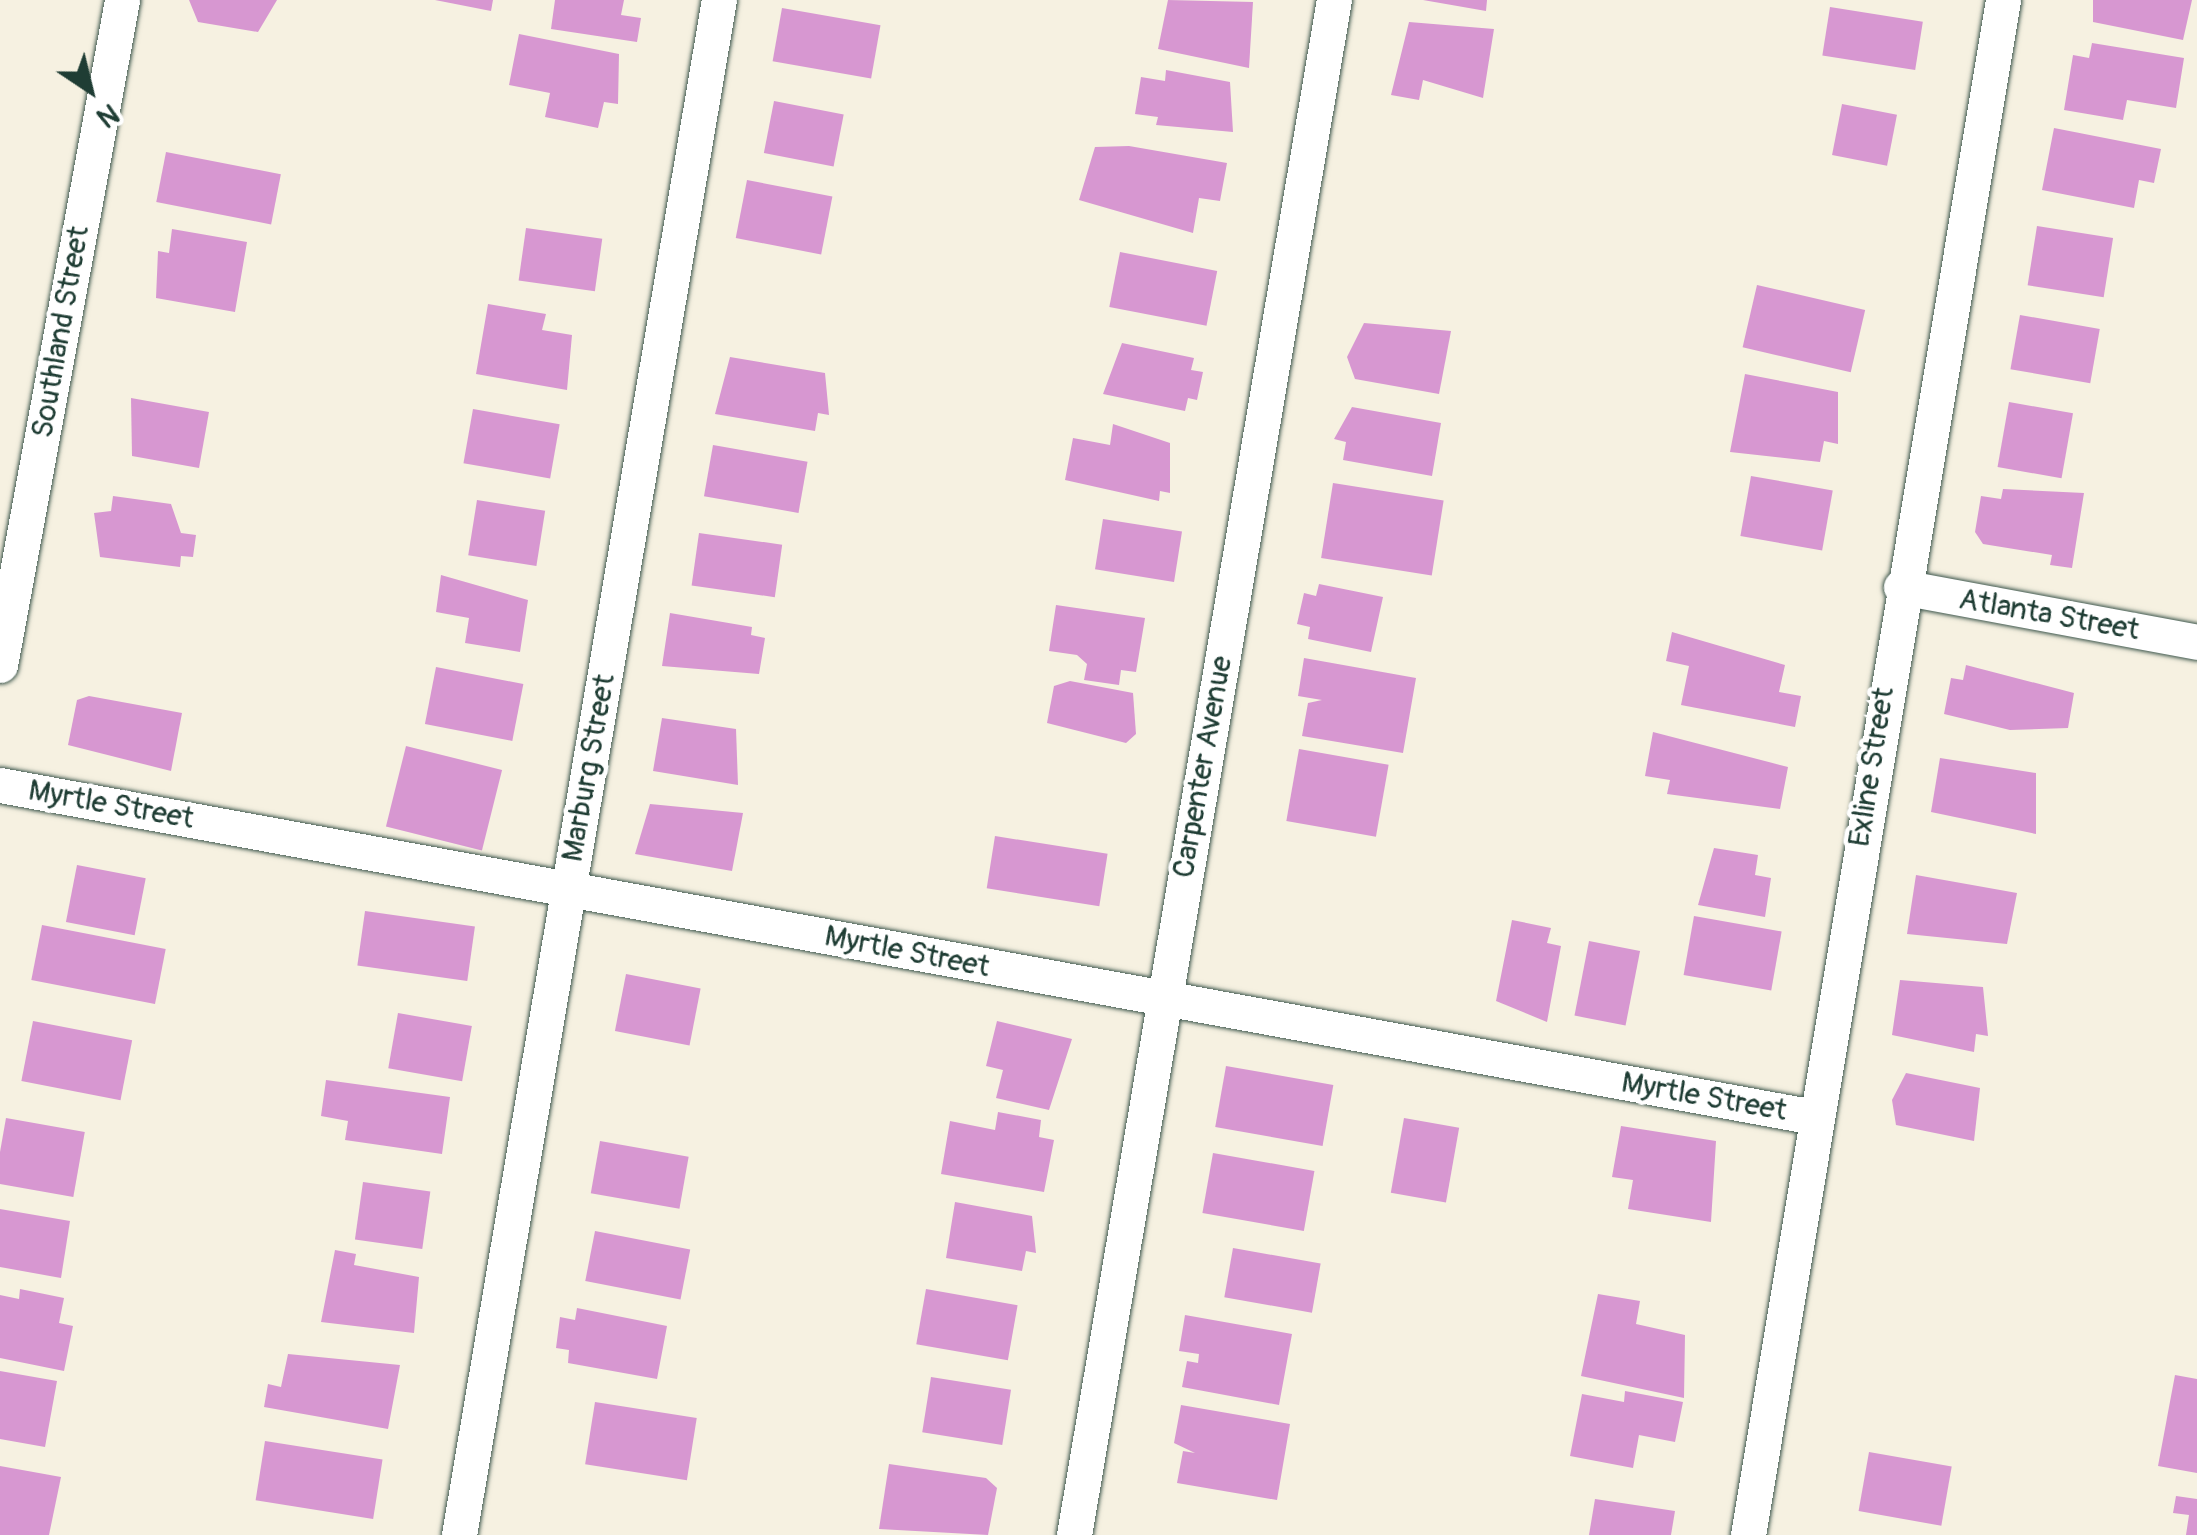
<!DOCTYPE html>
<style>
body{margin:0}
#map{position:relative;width:2197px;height:1535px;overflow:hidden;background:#f6f1e1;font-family:Pangolin,sans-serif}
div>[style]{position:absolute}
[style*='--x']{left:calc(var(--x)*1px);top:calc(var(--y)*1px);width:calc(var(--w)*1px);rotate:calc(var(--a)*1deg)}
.building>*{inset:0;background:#d797d1;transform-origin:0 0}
.roads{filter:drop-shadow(0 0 2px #3f584e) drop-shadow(0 0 2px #3f584e)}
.minor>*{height:35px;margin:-17.5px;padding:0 17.5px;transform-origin:17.5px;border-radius:17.5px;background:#fff}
span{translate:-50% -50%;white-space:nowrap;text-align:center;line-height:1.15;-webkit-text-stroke:9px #fff;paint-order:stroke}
.street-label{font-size:30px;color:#1f3d34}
.north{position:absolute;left:40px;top:40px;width:100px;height:100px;-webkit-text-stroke:8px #fff;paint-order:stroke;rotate:145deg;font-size:28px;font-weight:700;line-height:40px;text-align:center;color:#1f3d34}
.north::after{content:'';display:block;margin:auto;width:35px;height:45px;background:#1f3d34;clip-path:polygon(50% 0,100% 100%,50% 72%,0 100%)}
</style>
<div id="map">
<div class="building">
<div style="clip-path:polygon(189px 0,277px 0,258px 32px,198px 22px)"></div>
<div style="clip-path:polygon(435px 0,493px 0,491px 11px)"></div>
<div style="clip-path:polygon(555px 0,624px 0,621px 15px,641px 18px,637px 42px,551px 29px)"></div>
<div style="clip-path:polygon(1168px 0,1253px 2px,1249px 68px,1158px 49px)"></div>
<div style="clip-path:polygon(1423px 0,1487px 0,1486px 11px)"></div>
<div style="clip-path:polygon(2093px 0,2192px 0,2183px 40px,2093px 22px)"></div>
<div style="left:1830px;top:7px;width:94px;height:49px;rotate:9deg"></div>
<div style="left:782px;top:8px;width:100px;height:54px;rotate:10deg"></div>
<div style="clip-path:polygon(1409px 22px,1494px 29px,1483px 98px,1423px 80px,1419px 100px,1391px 95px)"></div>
<div style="clip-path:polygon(519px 34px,619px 54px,618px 104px,604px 102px,598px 128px,545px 117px,550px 93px,509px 85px)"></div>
<div style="clip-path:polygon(2092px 43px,2184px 58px,2176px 108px,2127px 100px,2123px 120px,2064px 110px,2073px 55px,2089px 58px)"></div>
<div style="clip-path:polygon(1166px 70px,1230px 82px,1233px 132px,1156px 125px,1158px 117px,1135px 114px,1141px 77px,1165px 81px)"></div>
<div style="left:774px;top:101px;width:71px;height:53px;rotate:11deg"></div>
<div style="left:1842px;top:104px;width:56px;height:52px;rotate:11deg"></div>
<div style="clip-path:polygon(2054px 128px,2161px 149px,2154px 183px,2139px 180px,2134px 208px,2042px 190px)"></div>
<div style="clip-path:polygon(1129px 146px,1227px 163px,1220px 201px,1199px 198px,1193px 233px,1079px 200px,1095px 147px)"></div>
<div style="left:166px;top:152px;width:117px;height:51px;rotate:11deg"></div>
<div style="left:747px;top:180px;width:87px;height:59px;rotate:11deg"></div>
<div style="left:2037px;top:226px;width:77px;height:60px;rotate:9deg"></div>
<div style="left:526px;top:228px;width:77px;height:53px;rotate:8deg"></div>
<div style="clip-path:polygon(172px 229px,247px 242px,235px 312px,156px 298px,158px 251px,169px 253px)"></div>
<div style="left:1120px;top:252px;width:99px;height:56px;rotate:11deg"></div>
<div style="left:1757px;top:285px;width:111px;height:64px;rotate:13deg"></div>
<div style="clip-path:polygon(488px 304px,546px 314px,542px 330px,572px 335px,567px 390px,476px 374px)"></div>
<div style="left:2020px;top:315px;width:81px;height:55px;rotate:10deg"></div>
<div style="clip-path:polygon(1364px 323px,1451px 331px,1439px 394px,1355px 379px,1347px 357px)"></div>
<div style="clip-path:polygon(1122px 343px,1194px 358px,1191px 370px,1203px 372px,1197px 400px,1188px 398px,1185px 411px,1103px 394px)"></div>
<div style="clip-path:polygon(730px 357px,825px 373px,829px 415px,818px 413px,815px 431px,715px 414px)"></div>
<div style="clip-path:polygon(1745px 374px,1838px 392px,1838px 444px,1824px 441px,1820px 462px,1730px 452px)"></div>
<div style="clip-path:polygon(131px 398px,209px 412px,199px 468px,132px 456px)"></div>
<div style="left:2009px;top:402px;width:65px;height:66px;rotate:10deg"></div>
<div style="clip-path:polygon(1352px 407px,1441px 423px,1432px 476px,1343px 460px,1346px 442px,1334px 439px)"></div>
<div style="left:473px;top:409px;width:88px;height:55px;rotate:10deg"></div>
<div style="clip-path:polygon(1113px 424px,1170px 443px,1170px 493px,1160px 491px,1159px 501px,1065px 480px,1073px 438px,1110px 445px)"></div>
<div style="left:713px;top:445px;width:96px;height:52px;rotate:10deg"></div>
<div style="left:1751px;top:476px;width:83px;height:61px;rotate:10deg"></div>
<div style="left:1333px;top:483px;width:112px;height:76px;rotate:9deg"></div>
<div style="clip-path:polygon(2003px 489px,2084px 493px,2072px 568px,2050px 565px,2052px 555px,1983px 544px,1975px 532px,1981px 496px,2001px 499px)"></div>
<div style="clip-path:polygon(113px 496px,171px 504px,181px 533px,196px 535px,193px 557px,181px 556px,180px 567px,100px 557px,94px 513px,111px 511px)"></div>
<div style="left:477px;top:500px;width:69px;height:56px;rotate:9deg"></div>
<div style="left:1103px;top:519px;width:80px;height:51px;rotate:9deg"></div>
<div style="left:699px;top:533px;width:84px;height:53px;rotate:8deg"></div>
<div style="clip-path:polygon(441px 575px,528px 600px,520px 652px,465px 643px,469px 618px,436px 612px)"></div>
<div style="clip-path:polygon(1319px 584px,1383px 597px,1371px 652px,1308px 639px,1310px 627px,1297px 624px,1304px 593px,1316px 596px)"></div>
<div style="clip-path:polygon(1056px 605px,1145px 618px,1136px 672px,1121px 670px,1119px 685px,1084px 680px,1087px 664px,1077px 655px,1049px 651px)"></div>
<div style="clip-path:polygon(670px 613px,752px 627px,751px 635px,765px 638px,759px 674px,662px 666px)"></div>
<div style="clip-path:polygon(1672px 632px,1785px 665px,1779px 692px,1801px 696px,1795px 727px,1681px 705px,1689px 666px,1666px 661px)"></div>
<div style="clip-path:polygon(1304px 658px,1416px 678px,1403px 753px,1302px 736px,1308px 703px,1322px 700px,1298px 696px)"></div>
<div style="clip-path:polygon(1966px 665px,2074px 693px,2068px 728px,2010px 730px,1944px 714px,1951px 678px,1963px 680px)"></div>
<div style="left:436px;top:667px;width:89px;height:58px;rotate:11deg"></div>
<div style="clip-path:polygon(1070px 681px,1133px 693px,1136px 734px,1126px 743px,1047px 723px,1054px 686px)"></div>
<div style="clip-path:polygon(89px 696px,182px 713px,171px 771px,68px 745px,77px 700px)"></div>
<div style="clip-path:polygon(662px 718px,736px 729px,738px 785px,653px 771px)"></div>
<div style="clip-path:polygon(1653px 732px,1788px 767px,1780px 809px,1667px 794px,1670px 780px,1645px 776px)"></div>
<div style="left:406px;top:746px;width:99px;height:83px;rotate:14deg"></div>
<div style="left:1299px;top:749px;width:91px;height:73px;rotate:10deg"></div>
<div style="clip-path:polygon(1940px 758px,2036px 773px,2036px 834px,1931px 812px)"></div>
<div style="clip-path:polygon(650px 804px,743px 813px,732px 871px,635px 854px)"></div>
<div style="left:995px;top:836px;width:114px;height:53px;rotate:9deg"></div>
<div style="clip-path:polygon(1714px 848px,1758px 855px,1755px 875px,1771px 878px,1765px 917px,1698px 905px)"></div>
<div style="left:77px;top:865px;width:70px;height:58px;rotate:11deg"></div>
<div style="clip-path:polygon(1916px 875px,2017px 893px,2007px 944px,1907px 934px)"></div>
<div style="left:365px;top:911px;width:111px;height:55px;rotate:8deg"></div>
<div style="left:1694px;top:916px;width:89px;height:60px;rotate:10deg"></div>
<div style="clip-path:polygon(1512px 920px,1551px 928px,1547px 943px,1561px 946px,1547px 1022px,1496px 1001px)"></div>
<div style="left:42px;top:925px;width:126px;height:56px;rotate:11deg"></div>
<div style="left:1589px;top:941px;width:52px;height:76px;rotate:11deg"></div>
<div style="left:626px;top:974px;width:76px;height:58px;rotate:11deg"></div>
<div style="clip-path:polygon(1900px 980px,1983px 987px,1988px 1036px,1976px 1034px,1974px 1052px,1892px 1035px)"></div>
<div style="left:398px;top:1013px;width:75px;height:56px;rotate:10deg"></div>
<div style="left:33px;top:1021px;width:101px;height:61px;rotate:11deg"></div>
<div style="clip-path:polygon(997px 1021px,1072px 1039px,1049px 1110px,996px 1098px,1003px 1070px,986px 1066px)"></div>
<div style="left:1226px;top:1066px;width:109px;height:62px;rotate:10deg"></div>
<div style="clip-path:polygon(1906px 1073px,1980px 1088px,1974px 1141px,1896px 1125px,1892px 1100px)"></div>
<div style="clip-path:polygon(326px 1080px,450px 1097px,442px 1154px,345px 1140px,348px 1121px,321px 1116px)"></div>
<div style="clip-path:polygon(998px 1112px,1041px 1120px,1039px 1137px,1054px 1140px,1044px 1192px,941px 1174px,950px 1121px,995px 1130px)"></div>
<div style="left:6px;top:1118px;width:80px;height:66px;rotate:10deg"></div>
<div style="left:1404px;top:1118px;width:56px;height:76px;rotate:10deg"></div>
<div style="clip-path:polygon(1621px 1126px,1716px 1141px,1711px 1222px,1628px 1209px,1633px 1180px,1612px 1177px)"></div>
<div style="left:600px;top:1141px;width:90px;height:53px;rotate:10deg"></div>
<div style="left:1213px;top:1153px;width:103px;height:61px;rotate:10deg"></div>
<div style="left:363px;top:1182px;width:68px;height:58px;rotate:8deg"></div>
<div style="clip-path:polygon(955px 1202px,1032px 1216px,1036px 1253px,1026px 1251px,1022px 1271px,946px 1258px)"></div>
<div style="clip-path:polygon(0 1209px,70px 1221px,61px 1278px,0 1267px)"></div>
<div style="left:595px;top:1231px;width:97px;height:51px;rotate:11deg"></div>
<div style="left:1233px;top:1248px;width:89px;height:50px;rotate:10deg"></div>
<div style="clip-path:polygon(335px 1250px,356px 1254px,354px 1265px,419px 1277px,414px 1333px,321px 1322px)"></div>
<div style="clip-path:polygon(20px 1289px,64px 1298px,59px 1323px,73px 1326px,64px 1371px,0 1358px,0 1295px,19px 1299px)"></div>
<div style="left:926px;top:1289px;width:93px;height:56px;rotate:10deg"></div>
<div style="clip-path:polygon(1598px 1294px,1640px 1301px,1636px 1324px,1685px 1335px,1684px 1398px,1581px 1376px)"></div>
<div style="clip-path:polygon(577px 1308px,667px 1326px,657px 1379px,568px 1363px,569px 1350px,556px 1348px,560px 1317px,575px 1320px)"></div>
<div style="clip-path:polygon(1185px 1315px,1292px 1334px,1279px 1405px,1182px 1387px,1187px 1361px,1198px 1363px,1199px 1354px,1179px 1351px)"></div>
<div style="clip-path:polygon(288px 1354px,400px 1365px,388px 1429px,264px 1407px,268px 1384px,281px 1387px)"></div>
<div style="clip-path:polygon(0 1371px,57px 1381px,45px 1447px,0 1439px)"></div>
<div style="clip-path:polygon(2175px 1375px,2197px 1379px,2197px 1473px,2158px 1466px)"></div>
<div style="left:931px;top:1377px;width:81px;height:56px;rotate:9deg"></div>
<div style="clip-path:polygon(1625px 1391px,1683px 1402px,1675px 1442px,1639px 1435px,1633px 1468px,1570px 1456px,1582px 1394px,1624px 1402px)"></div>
<div style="left:595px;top:1402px;width:103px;height:63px;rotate:9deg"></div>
<div style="clip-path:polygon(1181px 1405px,1290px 1424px,1277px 1500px,1177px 1483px,1183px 1451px,1195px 1453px,1174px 1443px)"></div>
<div style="left:265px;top:1441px;width:119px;height:60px;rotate:9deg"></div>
<div style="left:1869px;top:1452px;width:84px;height:60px;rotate:10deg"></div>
<div style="clip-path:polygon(889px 1464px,986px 1478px,997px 1488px,988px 1535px,879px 1529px)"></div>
<div style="clip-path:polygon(0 1466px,61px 1477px,49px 1535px,0 1535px)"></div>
<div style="clip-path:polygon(2176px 1496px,2197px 1499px,2197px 1535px,2186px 1535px,2189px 1515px,2173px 1513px)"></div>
<div style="clip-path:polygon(1595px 1499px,1675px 1511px,1671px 1535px,1589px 1535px)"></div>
</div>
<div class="roads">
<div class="minor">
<div style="--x:1901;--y:587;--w:301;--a:10.5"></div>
<div style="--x:0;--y:665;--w:676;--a:-79.6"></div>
<div style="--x:0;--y:785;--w:1844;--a:10.37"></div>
<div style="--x:459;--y:1535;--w:1557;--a:-80.39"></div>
<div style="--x:1074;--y:1535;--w:1557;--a:-80.39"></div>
<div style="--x:1748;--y:1535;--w:1556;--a:-80.57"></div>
</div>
</div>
<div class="street-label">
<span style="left:61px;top:332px;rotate:-80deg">Southland Street</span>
<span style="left:2049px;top:615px;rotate:10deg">Atlanta Street</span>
<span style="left:1203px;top:767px;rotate:-80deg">Carpenter Avenue</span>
<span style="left:1872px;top:767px;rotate:-81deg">Exline Street</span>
<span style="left:589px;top:768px;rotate:-80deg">Marburg Street</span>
<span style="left:111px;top:805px;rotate:10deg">Myrtle Street</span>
<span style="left:907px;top:952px;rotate:11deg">Myrtle Street</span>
<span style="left:1704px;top:1097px;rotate:10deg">Myrtle Street</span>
</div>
<div class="north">N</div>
</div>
